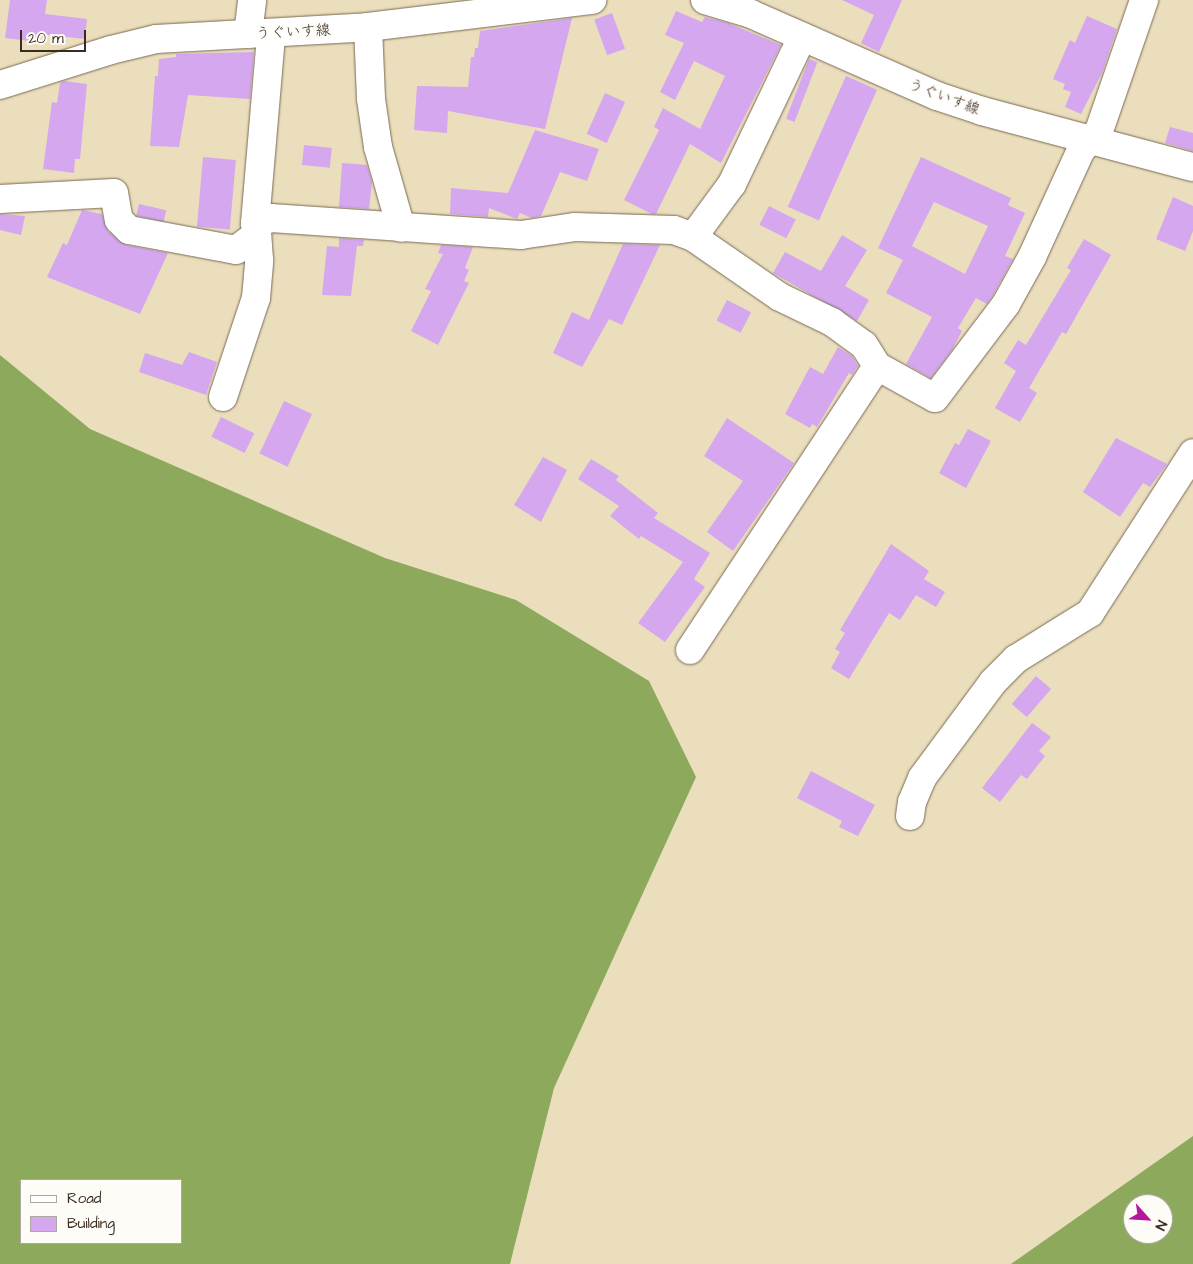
<!DOCTYPE html>
<meta charset="utf-8">
<style>
body{margin:0}
#map{position:relative;width:1193px;height:1264px;overflow:hidden;background:#ebdebc;font-family:"Architects Daughter","Klee One",sans-serif}
div>[style]{position:absolute}
[style*='--x']{left:calc(var(--x)*1px);top:calc(var(--y)*1px);width:calc(var(--w)*1px);rotate:calc(var(--a)*1deg)}
.forest>*{inset:0;background:#8ca95c}
.building>*{inset:0;background:#d4a7ef;transform-origin:0 0}
.roads{filter:drop-shadow(0 0 1px #796955) drop-shadow(0 0 1px #796955)}
.minor>*{height:28px;margin:-14px;padding:0 14px;transform-origin:14px;border-radius:14px;background:#fff}
span{translate:-50% -50%;white-space:nowrap;text-align:center;line-height:1.15;-webkit-text-stroke:4px #fdfcf7;paint-order:stroke}
.street-label{font-size:15px;color:#3b2a1e}
.legend{position:absolute;left:20px;top:1179px;width:162px;height:65px;box-sizing:border-box;background:#fdfcf7;border:1px solid #afa8a0;margin:0;padding:6px 9px;list-style:none;font-size:15px;color:#3b2a1e}
.legend li{display:flex;align-items:center;gap:10px;height:25px}
.legend b{width:25px;border:1px solid #afa8a0}
.north{position:absolute;left:1123px;top:1194px;width:50px;height:50px;box-sizing:border-box;background:#fdfcf7;border:1px solid #afa8a0;border-radius:50%;rotate:116deg;font-size:14px;font-weight:700;line-height:20px;text-align:center;color:#3b2a1e}
.north::after{content:'';display:block;margin:auto;width:18px;height:22px;background:#b5179e;clip-path:polygon(50% 0,100% 100%,50% 72%,0 100%)}
.scale{position:absolute;left:20px;top:30px;width:66px;height:22px;box-sizing:border-box;border:2px solid #3b2a1e;border-top:0;padding-left:6px;font-size:15px;line-height:18px;white-space:nowrap;color:#3b2a1e;-webkit-text-stroke:4px #fdfcf7;paint-order:stroke}
</style>
<div id="map">
<div class="forest">
<div style="clip-path:polygon(evenodd,0 355px,90px 429px,385px 558px,516px 600px,649px 681px,696px 777px,554px 1088px,510px 1264px,0 1264px,0 355px,21px 1180px,181px 1180px,181px 1243px,21px 1243px,21px 1180px)"></div>
<div style="clip-path:polygon(evenodd,1193px 1136px,1193px 1264px,1011px 1264px,1193px 1136px,1133px 1204px,1163px 1204px,1163px 1234px,1133px 1234px,1133px 1204px)"></div>
</div>
<div class="building">
<div style="clip-path:polygon(10px 0,47px 0,45px 14px,87px 19px,85px 39px,40px 34px,39px 42px,5px 38px)"></div>
<div style="clip-path:polygon(842px 0,902px 0,879px 52px,861px 43px,874px 15px)"></div>
<div style="clip-path:polygon(676px 11px,702px 22px,705px 17px,728px 23px,781px 45px,721px 163px,690px 144px,656px 214px,652px 214px,624px 200px,659px 130px,654px 127px,663px 108px,700px 129px,725px 76px,694px 61px,675px 100px,660px 92px,684px 43px,665px 35px)"></div>
<div style="left:612px;top:13px;width:38px;height:19px;rotate:70deg"></div>
<div style="clip-path:polygon(1087px 16px,1117px 29px,1102px 73px,1081px 114px,1065px 107px,1071px 92px,1063px 89px,1065px 84px,1053px 79px,1070px 40px,1075px 43px)"></div>
<div style="clip-path:polygon(572px 18px,545px 129px,448px 111px,447px 133px,414px 130px,417px 86px,468px 87px,471px 57px,474px 57px,475px 48px,478px 48px,480px 31px)"></div>
<div style="clip-path:polygon(254px 52px,250px 99px,188px 95px,179px 147px,150px 146px,155px 76px,158px 76px,159px 59px,176px 57px,176px 54px)"></div>
<div style="left:809px;top:59px;width:9px;height:64px;rotate:21deg"></div>
<div style="left:846px;top:76px;width:34px;height:143px;rotate:24deg"></div>
<div style="clip-path:polygon(64px 81px,87px 84px,80px 159px,75px 159px,74px 173px,43px 169px,52px 102px,57px 103px,60px 83px)"></div>
<div style="left:605px;top:93px;width:22px;height:45px;rotate:24deg"></div>
<div style="clip-path:polygon(1170px 127px,1193px 133px,1193px 151px,1165px 143px)"></div>
<div style="clip-path:polygon(535px 130px,599px 149px,587px 181px,560px 172px,541px 216px,532px 218px,520px 213px,517px 219px,489px 208px,488px 217px,450px 214px,451px 188px,508px 193px)"></div>
<div style="left:304px;top:145px;width:28px;height:20px;rotate:6deg"></div>
<div style="left:203px;top:157px;width:33px;height:70px;rotate:5deg"></div>
<div style="clip-path:polygon(evenodd,921px 157px,1011px 198px,1008px 205px,1025px 213px,1005px 256px,1013px 259px,993px 295px,987px 304px,976px 298px,958px 328px,962px 331px,952px 350px,931px 378px,906px 364px,932px 317px,886px 293px,903px 260px,878px 248px,921px 157px,934px 202px,988px 226px,965px 274px,912px 246px,934px 202px)"></div>
<div style="clip-path:polygon(342px 163px,367px 165px,372px 182px,369px 209px,339px 207px)"></div>
<div style="clip-path:polygon(1173px 197px,1193px 206px,1193px 231px,1185px 251px,1156px 239px)"></div>
<div style="left:139px;top:204px;width:28px;height:12px;rotate:13deg"></div>
<div style="left:769px;top:206px;width:30px;height:21px;rotate:27deg"></div>
<div style="clip-path:polygon(82px 210px,102px 214px,108px 231px,126px 245px,168px 253px,140px 314px,47px 277px,63px 243px,67px 245px)"></div>
<div style="clip-path:polygon(0 214px,25px 216px,21px 235px,0 230px)"></div>
<div style="clip-path:polygon(842px 235px,867px 250px,845px 286px,869px 300px,857px 321px,773px 273px,785px 252px,821px 271px)"></div>
<div style="clip-path:polygon(339px 238px,364px 240px,363px 246px,357px 246px,351px 296px,322px 295px,327px 246px,339px 247px)"></div>
<div style="clip-path:polygon(1084px 239px,1111px 255px,1066px 334px,1062px 332px,1029px 388px,1037px 393px,1020px 422px,995px 408px,1016px 371px,1004px 363px,1018px 340px,1026px 345px,1071px 270px,1067px 268px)"></div>
<div style="clip-path:polygon(623px 244px,660px 245px,622px 325px,609px 319px,582px 367px,553px 353px,572px 312px,589px 320px)"></div>
<div style="clip-path:polygon(441px 245px,473px 247px,465px 268px,469px 270px,464px 281px,469px 283px,438px 345px,411px 331px,431px 291px,425px 289px,443px 254px,438px 253px)"></div>
<div style="left:727px;top:300px;width:27px;height:23px;rotate:27deg"></div>
<div style="clip-path:polygon(838px 347px,852px 356px,858px 366px,852px 375px,849px 373px,817px 427px,812px 424px,810px 428px,785px 414px,810px 367px,823px 374px)"></div>
<div style="clip-path:polygon(189px 352px,217px 362px,206px 395px,139px 372px,145px 353px,182px 365px)"></div>
<div style="left:284px;top:401px;width:31px;height:58px;rotate:25deg"></div>
<div style="left:221px;top:417px;width:37px;height:22px;rotate:26deg"></div>
<div style="clip-path:polygon(727px 418px,794px 463px,733px 551px,707px 532px,743px 481px,704px 456px)"></div>
<div style="clip-path:polygon(968px 429px,991px 441px,966px 488px,939px 473px,955px 443px,959px 445px)"></div>
<div style="clip-path:polygon(1116px 438px,1167px 464px,1150px 487px,1143px 483px,1120px 517px,1083px 492px)"></div>
<div style="clip-path:polygon(543px 457px,567px 470px,541px 522px,514px 505px)"></div>
<div style="clip-path:polygon(591px 459px,619px 476px,616px 480px,658px 513px,654px 518px,710px 553px,694px 579px,705px 587px,665px 642px,638px 623px,683px 562px,641px 536px,639px 539px,610px 516px,619px 506px,578px 479px)"></div>
<div style="clip-path:polygon(891px 544px,929px 571px,924px 579px,945px 592px,936px 607px,916px 595px,900px 620px,889px 613px,849px 679px,831px 668px,840px 652px,835px 649px,845px 633px,840px 630px)"></div>
<div style="left:1036px;top:676px;width:20px;height:37px;rotate:41deg"></div>
<div style="clip-path:polygon(1032px 723px,1051px 737px,1039px 751px,1045px 756px,1027px 779px,1021px 775px,1000px 802px,982px 788px)"></div>
<div style="clip-path:polygon(811px 771px,875px 805px,858px 836px,839px 827px,842px 821px,797px 798px)"></div>
</div>
<div class="roads">
<div class="minor">
<div style="--x:705;--y:0;--w:48;--a:16.9"></div>
<div style="--x:751;--y:14;--w:203;--a:23.8"></div>
<div style="--x:937;--y:96;--w:47;--a:18.4"></div>
<div style="--x:982;--y:111;--w:218;--a:14.9"></div>
<div style="--x:368;--y:27;--w:72;--a:87.6"></div>
<div style="--x:371;--y:99;--w:49;--a:81.7"></div>
<div style="--x:378;--y:147;--w:84;--a:74.1"></div>
<div style="--x:248;--y:34;--w:34;--a:-83"></div>
<div style="--x:0;--y:85;--w:116;--a:-17.5"></div>
<div style="--x:111;--y:50;--w:46;--a:-13.7"></div>
<div style="--x:156;--y:39;--w:212;--a:-3.2"></div>
<div style="--x:368;--y:27;--w:226;--a:-6.9"></div>
<div style="--x:0;--y:199;--w:114;--a:-3"></div>
<div style="--x:114;--y:193;--w:27;--a:80"></div>
<div style="--x:119;--y:220;--w:14;--a:45"></div>
<div style="--x:129;--y:230;--w:109;--a:10.6"></div>
<div style="--x:236;--y:250;--w:26;--a:-37"></div>
<div style="--x:257;--y:234;--w:11;--a:-100"></div>
<div style="--x:255;--y:223;--w:17;--a:-17"></div>
<div style="--x:271;--y:218;--w:251;--a:3.9"></div>
<div style="--x:521;--y:235;--w:55;--a:-8.4"></div>
<div style="--x:575;--y:227;--w:99;--a:1.7"></div>
<div style="--x:674;--y:230;--w:20;--a:20"></div>
<div style="--x:693;--y:237;--w:106;--a:34.6"></div>
<div style="--x:780;--y:297;--w:58;--a:25.7"></div>
<div style="--x:832;--y:322;--w:39;--a:36"></div>
<div style="--x:864;--y:345;--w:25;--a:58"></div>
<div style="--x:877;--y:366;--w:66;--a:28.9"></div>
<div style="--x:935;--y:398;--w:118;--a:-52.9"></div>
<div style="--x:1006;--y:304;--w:54;--a:-61"></div>
<div style="--x:1032;--y:257;--w:118;--a:-65.4"></div>
<div style="--x:1081;--y:150;--w:26;--a:-47"></div>
<div style="--x:1099;--y:131;--w:139;--a:-71"></div>
<div style="--x:255;--y:223;--w:189;--a:-85.1"></div>
<div style="--x:693;--y:237;--w:66;--a:-53.7"></div>
<div style="--x:732;--y:184;--w:163;--a:-64.5"></div>
<div style="--x:223;--y:397;--w:104;--a:-71.6"></div>
<div style="--x:256;--y:298;--w:38;--a:-85"></div>
<div style="--x:259;--y:260;--w:26;--a:-94"></div>
<div style="--x:690;--y:650;--w:340;--a:-56.6"></div>
<div style="--x:910;--y:816;--w:14;--a:-82"></div>
<div style="--x:912;--y:802;--w:26;--a:-67"></div>
<div style="--x:922;--y:778;--w:119;--a:-53.5"></div>
<div style="--x:993;--y:682;--w:33;--a:-45"></div>
<div style="--x:1016;--y:659;--w:87;--a:-31.9"></div>
<div style="--x:1090;--y:613;--w:190;--a:-57.2"></div>
</div>
</div>
<div class="street-label">
<span style="left:293px;top:32px;rotate:-3deg">うぐいす線</span>
<span style="left:944px;top:97px;rotate:21deg">うぐいす線</span>
</div>
<ul class="legend">
<li><b style="height:6px;background:#fff"></b>Road</li>
<li><b style="height:14px;background:#d4a7ef"></b>Building</li>
</ul>
<div class="north">N</div>
<div class="scale">20 m</div>
</div>
